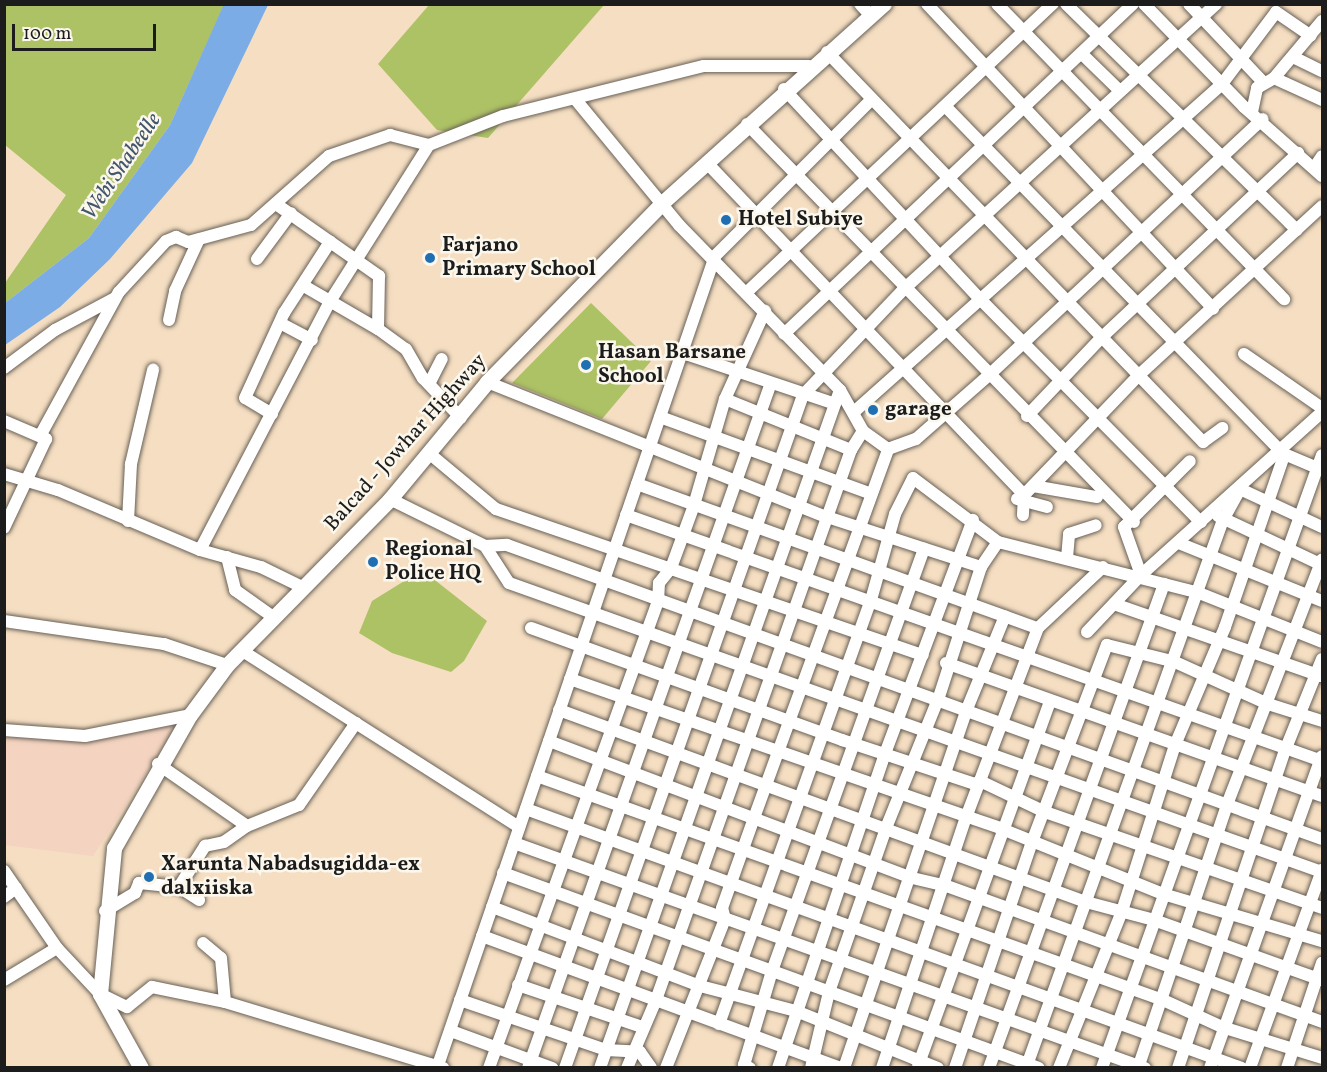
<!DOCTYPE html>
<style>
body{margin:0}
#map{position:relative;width:1327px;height:1072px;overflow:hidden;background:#f5dec2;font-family:Vollkorn,serif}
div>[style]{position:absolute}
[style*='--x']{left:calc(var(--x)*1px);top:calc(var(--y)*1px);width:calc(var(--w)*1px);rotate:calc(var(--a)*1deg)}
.built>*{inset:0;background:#f4d3c0}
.green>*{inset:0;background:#adc165}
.water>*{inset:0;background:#7bace6}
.roads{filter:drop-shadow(0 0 2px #686056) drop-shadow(0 0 2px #686056)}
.minor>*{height:12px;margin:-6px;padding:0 6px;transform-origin:6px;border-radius:6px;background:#fff}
.major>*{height:15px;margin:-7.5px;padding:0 7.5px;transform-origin:7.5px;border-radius:7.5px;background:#fff}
.dots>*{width:16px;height:16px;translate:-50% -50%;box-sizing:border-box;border:3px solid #fbf7ec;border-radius:50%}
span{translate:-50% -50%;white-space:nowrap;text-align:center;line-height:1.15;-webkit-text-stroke:5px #fbf7ec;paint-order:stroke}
.poi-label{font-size:21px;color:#1c1c1c;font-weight:700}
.left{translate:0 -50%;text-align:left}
.street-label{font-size:21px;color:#1c1c1c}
.water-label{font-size:22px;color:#42566d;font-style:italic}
.frame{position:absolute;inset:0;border:6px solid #1c1c1c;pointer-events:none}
.scale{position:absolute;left:12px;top:24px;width:144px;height:27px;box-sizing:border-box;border:3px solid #1c1c1c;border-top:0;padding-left:8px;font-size:18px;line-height:21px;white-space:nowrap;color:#1c1c1c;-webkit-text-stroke:4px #fbf7ec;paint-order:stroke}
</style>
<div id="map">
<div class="built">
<div style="clip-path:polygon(163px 723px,177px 725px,93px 856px,5px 845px,5px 736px,79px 742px)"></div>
</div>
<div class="green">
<div style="clip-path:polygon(5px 5px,224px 5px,170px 125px,89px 238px,5px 303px,5px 283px,66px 195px,5px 145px)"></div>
<div style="clip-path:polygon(429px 5px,604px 5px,488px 138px,437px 130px,378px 64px)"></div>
<div style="clip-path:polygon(591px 303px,651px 361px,602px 419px,512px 383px)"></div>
<div style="clip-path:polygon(422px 570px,487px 621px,464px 661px,451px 672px,392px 653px,359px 633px,372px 601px)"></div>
</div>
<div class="water">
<div style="clip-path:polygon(224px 4px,268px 5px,192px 163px,110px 259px,60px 307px,5px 345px,5px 303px,89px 238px,170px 125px)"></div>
</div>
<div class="roads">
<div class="minor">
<div style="--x:860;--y:4;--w:16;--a:47"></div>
<div style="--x:927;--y:4;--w:418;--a:46.8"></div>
<div style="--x:997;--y:4;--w:412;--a:45.8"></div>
<div style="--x:1066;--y:4;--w:323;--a:44.4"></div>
<div style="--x:1144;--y:4;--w:144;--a:45.8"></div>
<div style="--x:1244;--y:107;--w:104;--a:41.5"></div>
<div style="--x:1189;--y:4;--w:108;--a:46.5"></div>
<div style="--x:827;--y:52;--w:542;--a:46.05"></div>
<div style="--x:1203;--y:442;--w:24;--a:-36"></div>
<div style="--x:1082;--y:54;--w:53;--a:44.2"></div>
<div style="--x:1293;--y:57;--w:32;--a:26"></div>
<div style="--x:1274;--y:78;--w:53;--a:24.6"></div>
<div style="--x:784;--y:89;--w:287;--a:47"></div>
<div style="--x:980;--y:299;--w:314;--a:45.3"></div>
<div style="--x:576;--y:100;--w:162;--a:50.5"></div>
<div style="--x:679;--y:225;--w:231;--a:45.7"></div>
<div style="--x:840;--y:390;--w:47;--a:60.7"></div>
<div style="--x:863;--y:431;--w:31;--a:36"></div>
<div style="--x:947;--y:108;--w:481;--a:45.8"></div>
<div style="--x:1282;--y:453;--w:43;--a:23"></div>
<div style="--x:1252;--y:112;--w:25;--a:-78"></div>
<div style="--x:1257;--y:88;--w:20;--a:-30"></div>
<div style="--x:1274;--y:78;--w:75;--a:-49.9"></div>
<div style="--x:747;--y:124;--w:555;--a:45.8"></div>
<div style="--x:707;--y:163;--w:459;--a:46.3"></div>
<div style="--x:1024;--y:495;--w:20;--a:93"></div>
<div style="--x:1314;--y:168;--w:14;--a:-56"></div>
<div style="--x:276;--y:204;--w:126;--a:35"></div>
<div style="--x:379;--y:276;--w:53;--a:91.1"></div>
<div style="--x:378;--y:329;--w:34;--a:36"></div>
<div style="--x:406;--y:349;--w:34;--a:60"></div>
<div style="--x:423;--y:378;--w:55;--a:46.5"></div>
<div style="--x:257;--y:259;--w:57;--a:-53.5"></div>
<div style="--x:304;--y:286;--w:86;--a:30.2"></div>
<div style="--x:747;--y:292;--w:420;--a:-43.3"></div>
<div style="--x:169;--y:320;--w:30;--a:-78"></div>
<div style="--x:175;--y:291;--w:57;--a:-65.2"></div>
<div style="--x:280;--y:323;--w:36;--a:28"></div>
<div style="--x:784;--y:334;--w:480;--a:-43.4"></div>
<div style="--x:683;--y:353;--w:160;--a:18.5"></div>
<div style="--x:1244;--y:354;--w:95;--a:34.7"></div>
<div style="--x:4;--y:368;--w:64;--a:-36.7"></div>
<div style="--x:55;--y:330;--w:68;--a:-28.1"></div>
<div style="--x:487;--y:382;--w:366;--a:21.7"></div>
<div style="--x:827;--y:517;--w:162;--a:18"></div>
<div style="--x:429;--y:384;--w:28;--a:-63"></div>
<div style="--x:725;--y:399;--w:136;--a:22"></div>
<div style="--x:855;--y:411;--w:492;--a:-41.7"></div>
<div style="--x:1222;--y:84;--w:90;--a:-53.1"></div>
<div style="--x:1276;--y:12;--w:42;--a:34.4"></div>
<div style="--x:272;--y:414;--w:31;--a:-149"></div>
<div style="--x:245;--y:398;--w:94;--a:-65.4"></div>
<div style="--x:284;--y:313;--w:85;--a:-57.1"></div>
<div style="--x:1027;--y:416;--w:106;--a:-46.5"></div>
<div style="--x:1100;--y:339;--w:272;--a:-43.2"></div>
<div style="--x:660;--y:417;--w:225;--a:20"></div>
<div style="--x:4;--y:421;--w:46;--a:23.2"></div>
<div style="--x:46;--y:439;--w:98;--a:115.3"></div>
<div style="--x:40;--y:436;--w:164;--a:-61.3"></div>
<div style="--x:119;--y:292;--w:69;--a:-47.3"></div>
<div style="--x:166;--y:241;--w:11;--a:-22"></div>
<div style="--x:176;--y:237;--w:13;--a:23"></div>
<div style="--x:188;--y:242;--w:65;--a:-15.1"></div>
<div style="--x:251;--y:225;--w:104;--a:-41.5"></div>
<div style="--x:329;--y:156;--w:65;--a:-19"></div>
<div style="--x:390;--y:135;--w:40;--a:14.4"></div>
<div style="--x:429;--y:145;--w:79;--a:-21.4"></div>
<div style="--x:503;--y:116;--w:207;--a:-14"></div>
<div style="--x:704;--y:66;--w:105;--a:0"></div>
<div style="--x:888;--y:449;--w:30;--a:-20"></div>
<div style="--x:916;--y:439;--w:96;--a:-41.2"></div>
<div style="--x:988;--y:376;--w:376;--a:-43.1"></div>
<div style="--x:430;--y:454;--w:86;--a:39.8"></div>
<div style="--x:496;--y:509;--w:451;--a:18.9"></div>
<div style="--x:4;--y:474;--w:56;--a:16.5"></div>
<div style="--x:58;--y:490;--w:154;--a:22.9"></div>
<div style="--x:200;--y:550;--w:63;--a:15.6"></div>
<div style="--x:261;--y:567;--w:46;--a:26"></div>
<div style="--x:637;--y:484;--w:426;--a:19.8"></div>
<div style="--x:1033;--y:486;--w:65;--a:9.8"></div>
<div style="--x:1024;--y:495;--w:166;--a:-46.2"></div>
<div style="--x:1139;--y:375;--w:249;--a:-42.7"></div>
<div style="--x:390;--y:499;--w:106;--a:26.3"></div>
<div style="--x:485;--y:546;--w:22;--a:-3"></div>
<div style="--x:507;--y:545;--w:866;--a:19.84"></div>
<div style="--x:1017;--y:499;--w:31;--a:15"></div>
<div style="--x:626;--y:515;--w:738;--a:19.47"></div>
<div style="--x:1218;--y:516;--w:115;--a:25.2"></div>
<div style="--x:128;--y:521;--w:57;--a:-87"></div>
<div style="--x:131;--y:464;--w:97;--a:-76.8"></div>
<div style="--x:1181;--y:544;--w:152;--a:22"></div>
<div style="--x:485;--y:546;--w:44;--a:57"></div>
<div style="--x:509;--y:583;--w:863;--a:19.57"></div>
<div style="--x:200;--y:550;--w:279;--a:-62.4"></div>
<div style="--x:329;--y:303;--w:187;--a:-57.7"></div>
<div style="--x:227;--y:557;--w:34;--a:76"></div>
<div style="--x:235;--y:590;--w:47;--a:35.4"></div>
<div style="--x:1067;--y:558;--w:24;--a:-85"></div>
<div style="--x:1069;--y:534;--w:28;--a:-18"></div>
<div style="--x:1141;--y:575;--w:51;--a:-109.5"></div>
<div style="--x:1124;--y:527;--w:93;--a:-45"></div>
<div style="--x:1114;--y:604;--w:219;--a:19.2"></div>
<div style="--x:4;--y:621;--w:162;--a:8.2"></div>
<div style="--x:164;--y:644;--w:66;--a:18.4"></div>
<div style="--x:531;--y:628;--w:331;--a:19.8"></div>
<div style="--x:842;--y:740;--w:140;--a:18.3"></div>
<div style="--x:975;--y:784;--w:6;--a:-31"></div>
<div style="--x:980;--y:781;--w:72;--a:25.5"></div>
<div style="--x:1045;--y:812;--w:293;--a:19.1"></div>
<div style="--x:1087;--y:632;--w:79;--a:-46.5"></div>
<div style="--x:1141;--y:575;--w:244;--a:-42"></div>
<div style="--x:241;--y:650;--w:330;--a:32.5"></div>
<div style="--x:946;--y:663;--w:399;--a:19.5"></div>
<div style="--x:570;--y:679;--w:457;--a:19.1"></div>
<div style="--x:1002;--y:829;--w:174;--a:22"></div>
<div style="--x:1163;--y:894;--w:166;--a:16.5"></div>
<div style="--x:559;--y:710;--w:561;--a:20.02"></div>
<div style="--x:1086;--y:902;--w:70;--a:14.8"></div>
<div style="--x:1154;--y:920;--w:178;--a:19.7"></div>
<div style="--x:4;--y:730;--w:81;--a:4.2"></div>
<div style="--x:85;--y:736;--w:107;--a:-11.3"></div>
<div style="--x:549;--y:741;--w:384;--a:20.7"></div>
<div style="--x:908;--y:877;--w:37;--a:13"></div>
<div style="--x:944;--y:885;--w:402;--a:19.9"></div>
<div style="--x:158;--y:764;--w:108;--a:34.9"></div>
<div style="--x:247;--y:826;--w:56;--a:-22"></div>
<div style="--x:299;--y:805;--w:100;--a:-55.2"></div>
<div style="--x:537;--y:776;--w:665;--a:19.69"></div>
<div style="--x:1163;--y:1000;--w:65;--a:24.6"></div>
<div style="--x:1222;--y:1027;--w:105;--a:17.2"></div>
<div style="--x:526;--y:809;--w:761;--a:19.89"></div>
<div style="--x:514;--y:843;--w:670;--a:19.63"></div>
<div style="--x:4;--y:871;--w:93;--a:55.5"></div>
<div style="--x:57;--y:948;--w:63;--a:46.9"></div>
<div style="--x:100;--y:994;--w:30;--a:26"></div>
<div style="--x:127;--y:1007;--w:32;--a:-39"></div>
<div style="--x:152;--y:987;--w:75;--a:11.6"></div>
<div style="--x:225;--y:1002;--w:228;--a:16.8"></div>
<div style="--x:503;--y:873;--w:570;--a:19.99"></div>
<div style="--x:179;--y:887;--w:24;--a:33"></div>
<div style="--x:4;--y:897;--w:15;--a:-37"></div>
<div style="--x:492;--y:907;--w:222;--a:20.8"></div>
<div style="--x:700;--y:986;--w:99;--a:14.6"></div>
<div style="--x:796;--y:1011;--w:153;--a:21.9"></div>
<div style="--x:105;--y:911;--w:35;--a:-31"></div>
<div style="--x:135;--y:893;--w:11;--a:-68"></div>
<div style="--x:139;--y:883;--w:40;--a:5.7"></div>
<div style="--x:179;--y:887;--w:49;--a:-57.6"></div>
<div style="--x:205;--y:846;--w:19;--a:-12"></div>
<div style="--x:224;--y:842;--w:28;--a:-35"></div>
<div style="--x:482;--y:936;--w:382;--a:20.2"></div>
<div style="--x:203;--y:943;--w:23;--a:40"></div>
<div style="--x:221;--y:958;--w:44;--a:84.8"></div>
<div style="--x:4;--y:980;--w:62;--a:-31.1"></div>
<div style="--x:518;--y:985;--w:131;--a:18.7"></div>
<div style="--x:460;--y:1000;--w:154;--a:18.9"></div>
<div style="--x:606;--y:1050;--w:34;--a:3"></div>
<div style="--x:640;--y:1052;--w:19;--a:55"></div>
<div style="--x:719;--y:1024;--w:450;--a:-70.3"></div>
<div style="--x:871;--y:600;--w:89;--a:-74.4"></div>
<div style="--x:895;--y:514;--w:40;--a:-63.4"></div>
<div style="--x:913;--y:478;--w:106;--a:37"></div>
<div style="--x:998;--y:542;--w:207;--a:14.2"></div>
<div style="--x:1199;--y:593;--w:132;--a:21.7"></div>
<div style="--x:451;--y:1031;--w:108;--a:20.1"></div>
<div style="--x:918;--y:1066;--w:387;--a:-70.1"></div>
<div style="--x:437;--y:1068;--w:858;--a:-71.1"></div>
<div style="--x:715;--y:256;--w:221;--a:-45"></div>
<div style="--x:489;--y:1068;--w:496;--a:-70.1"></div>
<div style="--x:658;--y:602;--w:19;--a:-87"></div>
<div style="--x:659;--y:583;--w:19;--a:-51"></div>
<div style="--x:671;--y:568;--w:67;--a:-69.9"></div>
<div style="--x:694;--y:505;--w:110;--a:-73.7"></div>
<div style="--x:725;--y:399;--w:97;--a:-65.6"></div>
<div style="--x:528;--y:1068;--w:727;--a:-70.47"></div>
<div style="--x:565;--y:1068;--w:714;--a:-70.52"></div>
<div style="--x:803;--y:395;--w:146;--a:-46.4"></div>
<div style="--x:904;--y:289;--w:423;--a:-42.4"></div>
<div style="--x:600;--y:1068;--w:719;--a:-70.51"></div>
<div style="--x:627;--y:1068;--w:74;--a:-66.9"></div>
<div style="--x:656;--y:1000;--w:584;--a:-70.48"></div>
<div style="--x:851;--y:450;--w:22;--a:-58"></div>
<div style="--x:666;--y:1068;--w:160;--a:-68.4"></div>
<div style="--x:725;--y:919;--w:11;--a:-105"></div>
<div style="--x:722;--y:908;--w:96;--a:-70.4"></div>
<div style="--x:754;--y:818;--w:393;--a:-70"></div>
<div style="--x:750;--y:1068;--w:7;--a:-153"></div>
<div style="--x:744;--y:1065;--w:98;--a:-73.4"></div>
<div style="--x:772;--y:971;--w:449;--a:-70.2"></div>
<div style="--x:778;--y:1068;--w:335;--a:-71.2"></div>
<div style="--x:886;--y:751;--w:247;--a:-69.4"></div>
<div style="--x:811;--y:1068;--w:78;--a:-76.7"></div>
<div style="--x:829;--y:992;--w:174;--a:-70.8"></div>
<div style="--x:886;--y:828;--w:141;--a:-68"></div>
<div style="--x:939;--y:697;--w:137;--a:-72.1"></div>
<div style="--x:981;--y:567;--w:30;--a:-56"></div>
<div style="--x:844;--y:1068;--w:379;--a:-71.1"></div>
<div style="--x:967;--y:709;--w:100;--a:-67.8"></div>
<div style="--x:882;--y:1068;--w:262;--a:-71.5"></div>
<div style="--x:965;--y:820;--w:205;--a:-69.2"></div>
<div style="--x:1038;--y:628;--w:89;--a:-43.2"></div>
<div style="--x:955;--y:1068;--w:239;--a:-71.2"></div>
<div style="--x:1032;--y:842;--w:211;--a:-69.2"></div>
<div style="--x:1107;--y:645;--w:70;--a:14"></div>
<div style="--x:1175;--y:662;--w:102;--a:24.3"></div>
<div style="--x:1268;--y:704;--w:57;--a:17.5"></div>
<div style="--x:989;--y:1068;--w:515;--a:-70.12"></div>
<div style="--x:1026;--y:1068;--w:582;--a:-70.23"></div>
<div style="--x:1223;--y:520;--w:35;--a:-61"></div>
<div style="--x:1240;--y:489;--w:90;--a:24.9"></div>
<div style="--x:1059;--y:1068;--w:169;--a:-68.1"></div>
<div style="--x:1122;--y:911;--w:174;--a:-72.3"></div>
<div style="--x:1175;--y:745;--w:128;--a:-67"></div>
<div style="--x:1225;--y:627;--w:181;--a:-71"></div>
<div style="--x:1102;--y:1068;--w:651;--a:-70.26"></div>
<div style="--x:1138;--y:1068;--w:281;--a:-71.3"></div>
<div style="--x:1228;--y:802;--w:260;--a:-68.8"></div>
<div style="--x:1178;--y:1068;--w:338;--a:-71.4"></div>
<div style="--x:1286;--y:748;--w:96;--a:-68"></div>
<div style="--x:1210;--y:1068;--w:331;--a:-70.3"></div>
<div style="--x:1250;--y:1068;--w:211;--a:-70"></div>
<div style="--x:1287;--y:1068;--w:111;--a:-71.6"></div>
</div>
<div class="major">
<div style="--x:141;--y:1068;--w:85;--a:-119"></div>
<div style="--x:100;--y:994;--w:147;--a:-84.5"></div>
<div style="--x:114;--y:848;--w:153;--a:-60.3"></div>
<div style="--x:190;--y:715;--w:62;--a:-53.5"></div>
<div style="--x:227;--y:665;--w:233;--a:-45.5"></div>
<div style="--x:390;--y:499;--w:152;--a:-50.3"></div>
<div style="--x:487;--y:382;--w:252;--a:-45.6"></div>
<div style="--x:663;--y:202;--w:297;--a:-41.9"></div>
</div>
</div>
<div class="dots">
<div style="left:726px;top:220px;background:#1f6fb2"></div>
<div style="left:430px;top:258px;background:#1f6fb2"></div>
<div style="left:586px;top:365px;background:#1f6fb2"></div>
<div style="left:873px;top:410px;background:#1f6fb2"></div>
<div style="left:373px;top:562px;background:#1f6fb2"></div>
<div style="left:149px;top:877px;background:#1f6fb2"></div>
</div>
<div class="poi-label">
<span class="left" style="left:738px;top:220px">Hotel Subiye</span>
<span class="left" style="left:442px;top:258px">Farjano<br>Primary School</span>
<span class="left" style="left:598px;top:365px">Hasan Barsane<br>School</span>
<span class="left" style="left:885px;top:410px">garage</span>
<span class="left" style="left:385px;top:562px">Regional<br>Police HQ</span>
<span class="left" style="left:161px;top:877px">Xarunta Nabadsugidda-ex<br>dalxiiska</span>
</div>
<div class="street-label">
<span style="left:406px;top:443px;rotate:-48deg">Balcad - Jowhar Highway</span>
</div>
<div class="water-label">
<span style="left:122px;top:167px;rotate:-56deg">Webi Shabeelle</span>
</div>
<div class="frame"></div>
<div class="scale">100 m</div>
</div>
